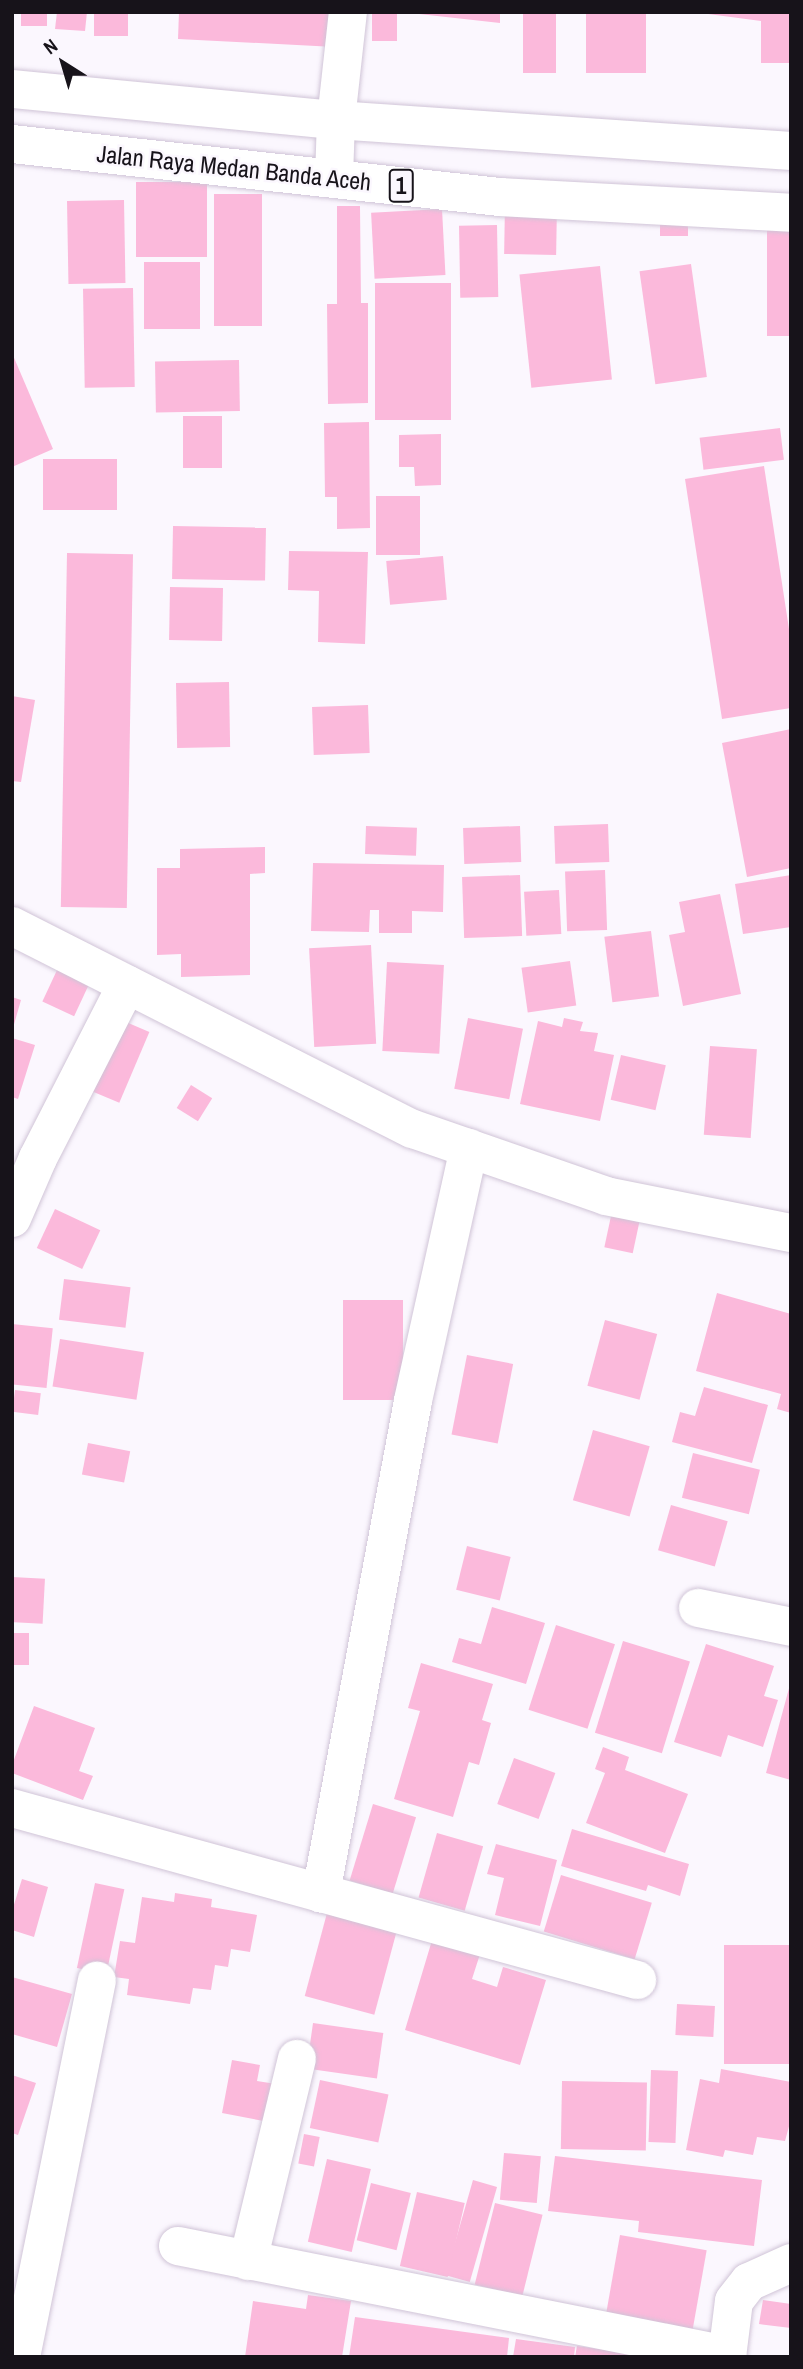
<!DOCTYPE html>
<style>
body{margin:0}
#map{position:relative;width:803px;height:2369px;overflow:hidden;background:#fbf7fe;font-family:"Archivo Narrow",sans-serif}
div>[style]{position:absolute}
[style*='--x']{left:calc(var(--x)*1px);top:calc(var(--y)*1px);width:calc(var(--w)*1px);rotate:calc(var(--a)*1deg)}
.building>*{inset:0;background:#fbb9db;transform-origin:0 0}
.roads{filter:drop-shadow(0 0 2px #d0c4d7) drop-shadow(0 0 2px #d0c4d7)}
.minor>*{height:38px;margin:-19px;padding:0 19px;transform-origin:19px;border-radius:19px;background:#fff}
.highway>*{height:38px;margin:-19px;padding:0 19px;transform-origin:19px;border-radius:19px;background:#fff}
span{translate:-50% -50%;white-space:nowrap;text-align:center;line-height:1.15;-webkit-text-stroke:5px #fbf7fe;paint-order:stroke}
.shield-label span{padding:2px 5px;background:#fbf7fe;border:2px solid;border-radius:5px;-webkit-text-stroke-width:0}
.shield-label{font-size:23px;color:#17131a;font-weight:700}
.street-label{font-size:24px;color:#17131a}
.frame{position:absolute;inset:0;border:14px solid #17131a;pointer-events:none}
.north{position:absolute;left:28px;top:28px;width:70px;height:70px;-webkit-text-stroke:5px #fbf7fe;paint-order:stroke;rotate:323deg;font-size:19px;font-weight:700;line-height:28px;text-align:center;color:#17131a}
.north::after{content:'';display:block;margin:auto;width:24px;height:32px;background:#17131a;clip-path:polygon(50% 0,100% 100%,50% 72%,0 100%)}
</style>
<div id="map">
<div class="building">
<div style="left:21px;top:12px;width:26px;height:14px"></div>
<div style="clip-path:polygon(57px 12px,87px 12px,85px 31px,55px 29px)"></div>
<div style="left:94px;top:12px;width:34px;height:24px"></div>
<div style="clip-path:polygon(179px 12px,337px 12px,335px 47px,178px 39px)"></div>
<div style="left:372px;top:12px;width:25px;height:29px"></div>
<div style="clip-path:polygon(419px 12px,500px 12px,500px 23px,419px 14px)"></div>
<div style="left:523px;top:12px;width:33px;height:61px"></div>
<div style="left:586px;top:12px;width:60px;height:61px"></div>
<div style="clip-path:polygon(693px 12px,791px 12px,791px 63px,761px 63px,761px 21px)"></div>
<div style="left:207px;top:182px;width:75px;height:71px;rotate:90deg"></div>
<div style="left:214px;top:194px;width:48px;height:132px"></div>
<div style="left:124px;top:200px;width:83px;height:57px;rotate:89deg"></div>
<div style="left:505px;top:204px;width:52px;height:50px;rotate:1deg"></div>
<div style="clip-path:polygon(337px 206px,360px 206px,361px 303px,368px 303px,368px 403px,328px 404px,327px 304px,337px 304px)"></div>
<div style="left:442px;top:209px;width:66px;height:71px;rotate:87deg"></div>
<div style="left:688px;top:216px;width:20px;height:28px;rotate:90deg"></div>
<div style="left:791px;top:223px;width:113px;height:24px;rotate:90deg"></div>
<div style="left:497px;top:225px;width:72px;height:38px;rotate:89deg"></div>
<div style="left:144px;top:262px;width:56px;height:67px"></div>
<div style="left:691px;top:264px;width:114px;height:52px;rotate:82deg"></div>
<div style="left:600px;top:266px;width:114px;height:81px;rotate:84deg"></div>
<div style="left:451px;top:283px;width:137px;height:76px;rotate:90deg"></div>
<div style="left:133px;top:288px;width:99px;height:50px;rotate:89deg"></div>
<div style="clip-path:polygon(12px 353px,53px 449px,12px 467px)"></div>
<div style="left:239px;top:360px;width:51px;height:84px;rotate:89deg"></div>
<div style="left:222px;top:416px;width:52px;height:39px;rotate:90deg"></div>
<div style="clip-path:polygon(369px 422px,370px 528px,337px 529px,337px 497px,325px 497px,324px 423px)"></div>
<div style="left:780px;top:428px;width:32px;height:81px;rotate:83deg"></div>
<div style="clip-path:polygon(441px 434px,441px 485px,415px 486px,414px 467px,399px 467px,399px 435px)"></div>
<div style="left:43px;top:459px;width:74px;height:51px"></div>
<div style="clip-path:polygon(764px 466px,791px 642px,791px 708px,722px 719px,685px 479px)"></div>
<div style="left:376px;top:496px;width:44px;height:59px"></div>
<div style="left:173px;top:526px;width:93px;height:53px;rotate:1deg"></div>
<div style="clip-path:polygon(289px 551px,368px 552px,365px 644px,318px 642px,319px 591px,288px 590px)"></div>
<div style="left:67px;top:553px;width:66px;height:354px;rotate:1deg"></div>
<div style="left:443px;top:556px;width:44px;height:57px;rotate:85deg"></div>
<div style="left:170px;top:587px;width:53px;height:53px;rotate:1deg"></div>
<div style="left:229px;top:682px;width:65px;height:53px;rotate:89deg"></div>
<div style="clip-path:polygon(12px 696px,35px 700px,21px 782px,12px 781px)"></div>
<div style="left:368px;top:705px;width:48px;height:56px;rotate:88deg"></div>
<div style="clip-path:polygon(791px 729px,791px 868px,747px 877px,722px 743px)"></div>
<div style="left:608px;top:824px;width:38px;height:54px;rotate:88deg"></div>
<div style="left:366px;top:826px;width:51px;height:28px;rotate:2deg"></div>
<div style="left:520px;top:826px;width:36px;height:57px;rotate:88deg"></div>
<div style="clip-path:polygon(265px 847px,265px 873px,250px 874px,250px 975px,181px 977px,181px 954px,157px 955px,157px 868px,180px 868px,180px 849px)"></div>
<div style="clip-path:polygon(313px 863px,444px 865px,443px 912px,412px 911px,412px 933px,379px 933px,379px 910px,370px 910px,369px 932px,311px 931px)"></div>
<div style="left:605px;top:870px;width:60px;height:40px;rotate:88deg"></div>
<div style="left:520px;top:875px;width:61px;height:58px;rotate:88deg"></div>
<div style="clip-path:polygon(791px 875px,791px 927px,743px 934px,735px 884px)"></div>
<div style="left:559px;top:890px;width:44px;height:35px;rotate:87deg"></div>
<div style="clip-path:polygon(720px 894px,741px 994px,683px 1006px,669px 935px,685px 932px,679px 902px)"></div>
<div style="left:651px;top:931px;width:66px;height:47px;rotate:83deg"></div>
<div style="left:371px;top:945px;width:99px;height:62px;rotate:87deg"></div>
<div style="left:570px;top:961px;width:45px;height:49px;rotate:82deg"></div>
<div style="left:387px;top:962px;width:57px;height:89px;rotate:3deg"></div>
<div style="left:58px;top:968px;width:35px;height:37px;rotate:25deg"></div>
<div style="clip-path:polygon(12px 997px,21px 1000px,13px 1028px,12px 1028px)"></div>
<div style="left:468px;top:1018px;width:56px;height:72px;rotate:11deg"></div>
<div style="clip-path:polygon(564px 1018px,583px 1022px,580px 1031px,598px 1033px,594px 1051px,614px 1055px,600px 1121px,520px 1104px,538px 1021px,562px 1027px)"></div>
<div style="left:119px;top:1019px;width:33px;height:77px;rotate:23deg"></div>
<div style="clip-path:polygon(12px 1038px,35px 1045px,18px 1099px,12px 1097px)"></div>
<div style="left:710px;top:1046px;width:47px;height:89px;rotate:4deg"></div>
<div style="left:621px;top:1055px;width:46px;height:46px;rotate:13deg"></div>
<div style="left:191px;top:1085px;width:25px;height:27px;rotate:32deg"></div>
<div style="left:55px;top:1209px;width:50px;height:43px;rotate:25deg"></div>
<div style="left:611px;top:1216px;width:29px;height:32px;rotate:12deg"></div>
<div style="left:64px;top:1279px;width:67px;height:41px;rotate:7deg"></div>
<div style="clip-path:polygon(717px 1293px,791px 1314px,791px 1413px,777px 1409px,781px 1394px,696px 1371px)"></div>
<div style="left:343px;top:1300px;width:60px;height:100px"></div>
<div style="left:605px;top:1320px;width:54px;height:68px;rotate:15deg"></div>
<div style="left:12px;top:1324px;width:41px;height:60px;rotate:6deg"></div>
<div style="left:60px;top:1339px;width:85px;height:48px;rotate:9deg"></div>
<div style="left:467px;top:1355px;width:47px;height:81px;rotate:11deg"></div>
<div style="clip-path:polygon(704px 1387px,768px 1405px,752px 1463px,672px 1442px,680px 1412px,695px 1416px)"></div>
<div style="left:15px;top:1390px;width:26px;height:22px;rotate:7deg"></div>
<div style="left:593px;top:1430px;width:59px;height:73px;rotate:16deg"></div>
<div style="left:88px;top:1443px;width:43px;height:32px;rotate:11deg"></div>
<div style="left:693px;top:1453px;width:69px;height:46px;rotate:14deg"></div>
<div style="left:671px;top:1505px;width:59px;height:47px;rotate:16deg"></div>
<div style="left:467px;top:1546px;width:45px;height:45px;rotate:14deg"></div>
<div style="left:12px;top:1577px;width:33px;height:45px;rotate:3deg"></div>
<div style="clip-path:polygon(492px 1607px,545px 1623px,526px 1684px,452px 1662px,459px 1638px,481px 1644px)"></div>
<div style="left:556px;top:1625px;width:62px;height:89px;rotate:18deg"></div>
<div style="left:12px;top:1633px;width:17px;height:32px"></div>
<div style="left:623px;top:1641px;width:70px;height:96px;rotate:17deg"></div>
<div style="clip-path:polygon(706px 1644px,774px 1666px,764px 1696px,778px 1700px,763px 1747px,728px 1735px,721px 1757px,674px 1742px)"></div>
<div style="clip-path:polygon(421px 1663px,493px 1684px,482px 1720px,491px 1723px,479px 1765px,469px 1762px,453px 1817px,394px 1799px,420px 1711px,408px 1708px)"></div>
<div style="clip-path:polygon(791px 1681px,791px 1780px,766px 1773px)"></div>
<div style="clip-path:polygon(34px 1706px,95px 1728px,79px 1771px,93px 1776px,83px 1800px,12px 1773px,12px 1765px)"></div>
<div style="clip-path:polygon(603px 1747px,629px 1757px,625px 1770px,688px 1794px,665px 1853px,586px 1823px,605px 1773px,595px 1769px)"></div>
<div style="left:514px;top:1758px;width:44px;height:49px;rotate:20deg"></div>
<div style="left:373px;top:1804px;width:45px;height:80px;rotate:17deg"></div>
<div style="clip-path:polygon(572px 1829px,689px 1864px,680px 1896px,648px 1885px,646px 1891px,561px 1866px)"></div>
<div style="left:437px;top:1833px;width:48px;height:67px;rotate:16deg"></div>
<div style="clip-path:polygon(496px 1844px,557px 1860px,540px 1926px,495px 1915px,504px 1878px,487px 1874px)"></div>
<div style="left:561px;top:1875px;width:95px;height:59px;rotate:17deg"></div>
<div style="clip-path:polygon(22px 1879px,48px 1887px,34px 1937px,12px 1930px,12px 1911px)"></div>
<div style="left:95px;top:1883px;width:30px;height:87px;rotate:12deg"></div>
<div style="clip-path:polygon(175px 1893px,212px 1899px,211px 1907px,257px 1915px,250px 1952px,231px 1949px,228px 1967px,215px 1965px,211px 1990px,193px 1988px,190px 2004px,127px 1995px,129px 1979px,114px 1977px,120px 1941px,135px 1943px,142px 1897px,174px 1902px)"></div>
<div style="left:327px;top:1913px;width:72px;height:86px;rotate:15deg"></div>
<div style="clip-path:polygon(433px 1937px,481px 1951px,472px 1979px,497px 1987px,503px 1967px,546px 1980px,520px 2065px,405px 2030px)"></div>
<div style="left:791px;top:1945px;width:119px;height:67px;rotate:90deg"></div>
<div style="clip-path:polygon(12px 1977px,72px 1994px,57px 2047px,12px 2034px)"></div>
<div style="left:677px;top:2004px;width:38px;height:31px;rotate:3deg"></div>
<div style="left:313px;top:2023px;width:71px;height:46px;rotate:8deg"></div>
<div style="clip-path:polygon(232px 2060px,260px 2065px,257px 2081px,276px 2084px,269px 2122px,222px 2113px)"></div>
<div style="clip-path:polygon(721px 2069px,791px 2082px,791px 2119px,785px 2141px,757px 2137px,753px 2155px,725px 2150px,723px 2157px,686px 2150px,700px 2079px,719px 2083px)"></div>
<div style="left:651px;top:2070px;width:27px;height:72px;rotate:2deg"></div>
<div style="clip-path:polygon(12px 2075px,36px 2083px,18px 2135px,12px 2133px)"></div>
<div style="left:320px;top:2080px;width:70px;height:49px;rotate:12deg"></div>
<div style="left:562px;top:2081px;width:85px;height:68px;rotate:1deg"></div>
<div style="left:304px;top:2134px;width:16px;height:30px;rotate:11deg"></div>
<div style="left:504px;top:2153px;width:37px;height:47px;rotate:5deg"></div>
<div style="clip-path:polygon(555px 2156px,762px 2180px,754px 2246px,638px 2232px,639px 2221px,548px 2211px)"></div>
<div style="left:327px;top:2159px;width:45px;height:85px;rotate:13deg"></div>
<div style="left:473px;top:2180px;width:25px;height:99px;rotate:16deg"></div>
<div style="left:371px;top:2183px;width:41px;height:59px;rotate:14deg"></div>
<div style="left:417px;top:2192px;width:49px;height:76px;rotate:13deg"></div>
<div style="left:495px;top:2203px;width:49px;height:84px;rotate:14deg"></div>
<div style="left:620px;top:2235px;width:88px;height:81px;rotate:10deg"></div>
<div style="clip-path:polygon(308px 2295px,351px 2301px,342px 2357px,245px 2357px,253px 2301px,306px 2309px)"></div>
<div style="clip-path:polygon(763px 2300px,791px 2304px,791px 2328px,759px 2324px)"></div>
<div style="clip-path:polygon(355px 2317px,509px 2338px,507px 2357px,349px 2357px)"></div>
<div style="clip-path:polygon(516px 2339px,575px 2347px,574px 2357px,513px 2357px)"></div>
<div style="clip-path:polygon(577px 2346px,642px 2355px,642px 2357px,575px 2357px)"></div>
</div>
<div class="roads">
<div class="minor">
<div style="--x:334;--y:179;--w:59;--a:-88.1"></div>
<div style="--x:336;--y:120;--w:109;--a:-83.7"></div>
<div style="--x:12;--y:926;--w:449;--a:26.9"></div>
<div style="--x:413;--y:1129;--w:204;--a:19.1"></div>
<div style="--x:606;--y:1196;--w:189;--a:11.3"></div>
<div style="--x:469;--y:1148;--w:259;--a:102.5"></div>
<div style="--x:413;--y:1401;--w:501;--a:100.59"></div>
<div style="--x:321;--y:1893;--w:328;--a:15.4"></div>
<div style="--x:12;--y:1218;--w:65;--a:-66.6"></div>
<div style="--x:38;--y:1158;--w:195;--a:-62.9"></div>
<div style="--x:698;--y:1608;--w:95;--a:11.5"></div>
<div style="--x:12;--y:1808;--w:320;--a:15.4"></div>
<div style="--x:178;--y:2246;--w:560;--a:11.23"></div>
<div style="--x:248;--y:2261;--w:208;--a:-76.4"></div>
<div style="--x:21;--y:2357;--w:384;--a:-78.6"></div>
<div style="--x:727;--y:2357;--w:56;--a:-82.9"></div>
<div style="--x:734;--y:2301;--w:24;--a:-52"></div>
<div style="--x:749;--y:2282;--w:46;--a:-24.3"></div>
</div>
<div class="highway">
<div style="--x:12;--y:89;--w:325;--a:5.5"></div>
<div style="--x:336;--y:120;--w:456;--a:3.9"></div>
<div style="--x:12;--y:144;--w:491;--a:6.2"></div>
<div style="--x:500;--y:197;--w:291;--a:3.1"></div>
</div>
</div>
<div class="shield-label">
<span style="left:401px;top:186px">1</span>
</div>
<div class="street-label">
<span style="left:234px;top:168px;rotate:6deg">Jalan Raya Medan Banda Aceh</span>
</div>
<div class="frame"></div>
<div class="north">N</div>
</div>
